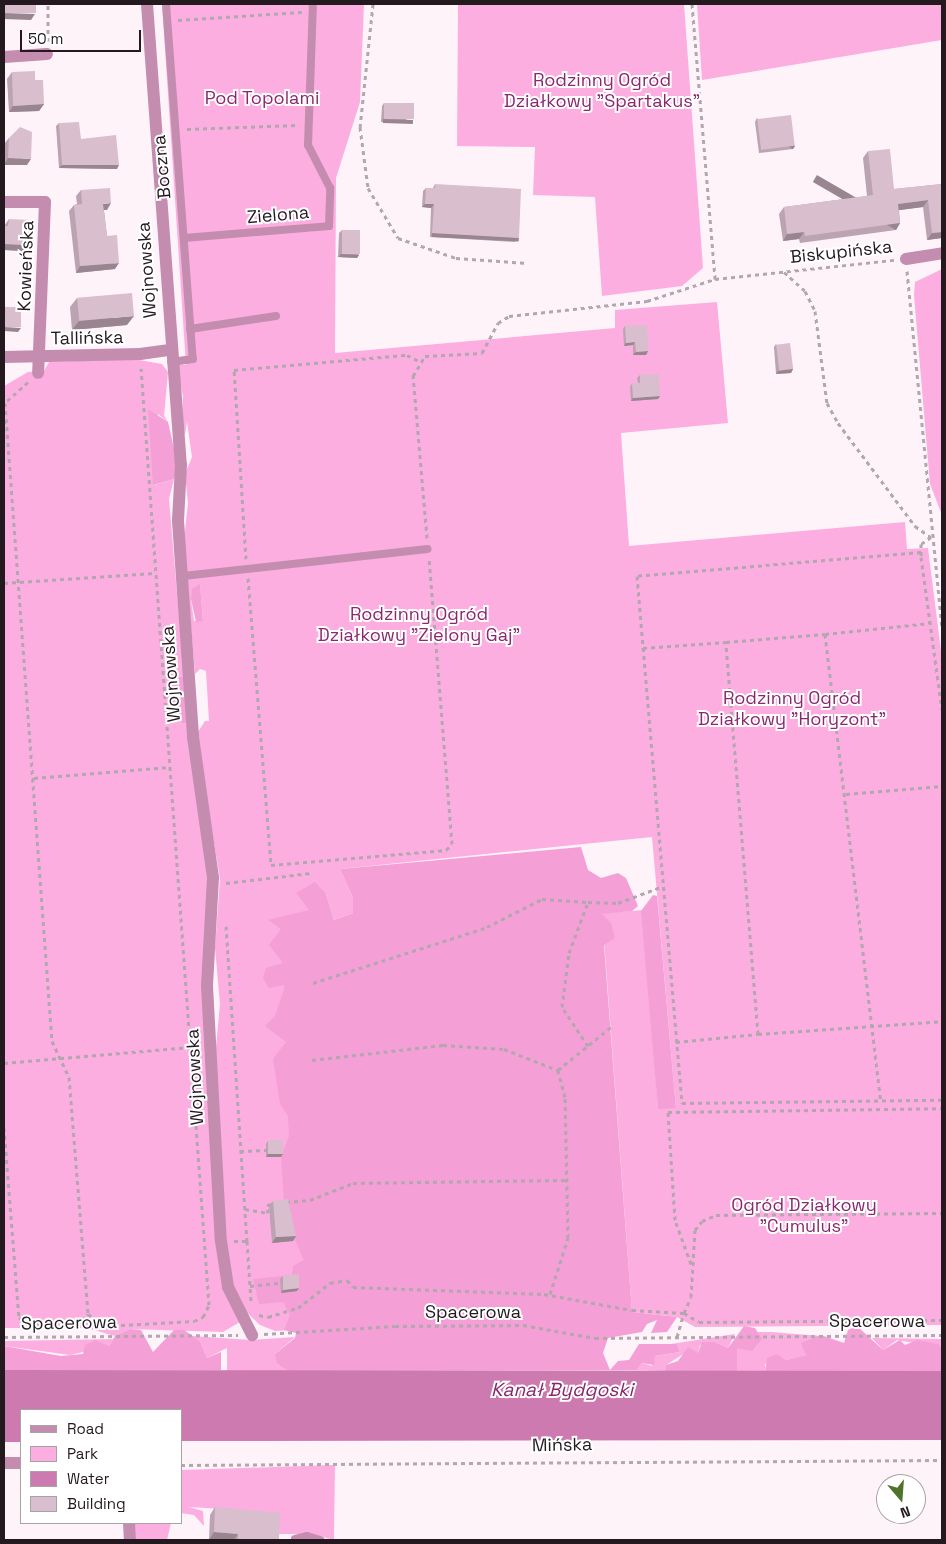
<!DOCTYPE html>
<meta charset="utf-8">
<style>
body{margin:0}
#map{position:relative;width:946px;height:1544px;overflow:hidden;background:#fff3fa;font-family:"Space Grotesk",sans-serif}
div>[style]{position:absolute}
[style*='--x']{left:calc(var(--x)*1px);top:calc(var(--y)*1px);width:calc(var(--w)*1px);rotate:calc(var(--a)*1deg)}
.green>*{inset:0;background:#fcaee0}
.forest>*{inset:0;background:#f49fd6}
.water>*{inset:0;background:#cc7aaf}
.path>*{height:3px;margin-top:-1.5px;transform-origin:0;background:repeating-linear-gradient(90deg,#b2a7ae 0 4px,transparent 0 8px)}
.lane>*{height:8px;margin:-4px;padding:0 4px;transform-origin:4px;border-radius:4px;background:#c48caf}
.street>*{height:12px;margin:-6px;padding:0 6px;transform-origin:6px;border-radius:6px;background:#c48caf}
.wall>*{inset:0;background:#bba3b1}
.shaded-wall>*{inset:0;background:#988590;transform-origin:0 0}
.building>*{inset:0;background:#d9bece;transform-origin:0 0}
span{translate:-50% -50%;white-space:nowrap;text-align:center;line-height:1.15;-webkit-text-stroke:4px #fff;paint-order:stroke}
.park-label{font-size:18px;color:#89286d}
.street-label{font-size:18px;color:#23191f}
.water-label{font-size:19px;color:#88276d;font-style:italic}
.frame{position:absolute;inset:0;border:5px solid #23191f;pointer-events:none}
.legend{position:absolute;left:20px;top:1409px;width:162px;height:115px;box-sizing:border-box;background:#fff;border:1px solid #a7a3a5;margin:0;padding:6px 9px;list-style:none;font-size:15px;color:#23191f}
.legend li{display:flex;align-items:center;gap:10px;height:25px}
.legend b{width:25px;border:1px solid #a7a3a5}
.north{position:absolute;left:876px;top:1474px;width:50px;height:50px;box-sizing:border-box;background:#fff;border:1px solid #a7a3a5;border-radius:50%;rotate:162deg;font-size:14px;font-weight:700;line-height:20px;text-align:center;color:#23191f}
.north::after{content:'';display:block;margin:auto;width:18px;height:22px;background:#50732b;clip-path:polygon(50% 0,100% 100%,50% 72%,0 100%)}
.scale{position:absolute;left:20px;top:30px;width:121px;height:22px;box-sizing:border-box;border:2px solid #23191f;border-top:0;padding-left:6px;font-size:15px;line-height:18px;white-space:nowrap;color:#23191f;-webkit-text-stroke:4px #fff;paint-order:stroke}
</style>
<div id="map">
<div class="green">
<div style="clip-path:polygon(evenodd,162px 4px,364px 4px,360px 102px,336px 178px,335px 353px,615px 328px,615px 310px,717px 302px,728px 423px,621px 433px,629px 546px,905px 522px,907px 549px,928px 548px,942px 659px,942px 1325px,695px 1327px,677px 1317px,632px 1312px,602px 913px,644px 910px,658px 1108px,676px 1108px,652px 837px,340px 869px,353px 898px,353px 913px,334px 920px,326px 894px,308px 1319px,291px 1330px,275px 1331px,260px 1325px,239px 1305px,227px 1262px,215px 1058px,220px 1004px,215px 948px,220px 879px,196px 735px,205px 721px,209px 721px,206px 671px,200px 669px,195px 674px,184px 539px,188px 503px,185px 474px,192px 457px,187px 422px,185px 434px,182px 432px,183px 396px,176px 364px,186px 365px,162px 4px,200px 585px,203px 621px,194px 621px,191px 600px,200px 585px)"></div>
<div style="clip-path:polygon(458px 4px,684px 4px,703px 268px,682px 286px,602px 296px,595px 197px,533px 195px,535px 147px,457px 146px)"></div>
<div style="clip-path:polygon(697px 4px,942px 4px,942px 40px,702px 80px)"></div>
<div style="clip-path:polygon(942px 269px,942px 515px,930px 484px,914px 295px,915px 282px)"></div>
<div style="clip-path:polygon(133px 359px,162px 364px,168px 372px,164px 416px,168px 422px,158px 414px,154px 485px,174px 479px,169px 499px,184px 676px,172px 679px,167px 670px,170px 714px,177px 714px,182px 724px,189px 722px,206px 846px,216px 1197px,240px 1322px,223px 1332px,130px 1329px,115px 1336px,87px 1328px,4px 1328px,4px 386px,28px 372px,44px 371px,49px 362px)"></div>
<div style="clip-path:polygon(758px 1332px,771px 1332px,821px 1336px,806px 1347px,807px 1355px,786px 1360px,778px 1354px,765px 1364px,765px 1371px,737px 1371px,737px 1348px,757px 1346px)"></div>
<div style="clip-path:polygon(735px 1334px,728px 1348px,715px 1342px,700px 1345px,698px 1353px,685px 1353px,666px 1365px,666px 1371px,637px 1370px,642px 1363px,652px 1366px,655px 1356px,680px 1352px,677px 1344px,671px 1344px)"></div>
<div style="clip-path:polygon(192px 1336px,251px 1340px,295px 1337px,275px 1354px,288px 1371px,227px 1371px,227px 1348px,207px 1358px,200px 1341px)"></div>
<div style="clip-path:polygon(872px 1338px,942px 1339px,942px 1348px,897px 1340px,883px 1350px)"></div>
<div style="clip-path:polygon(113px 1339px,109px 1346px,70px 1355px,4px 1346px,4px 1341px)"></div>
<div style="clip-path:polygon(335px 1465px,334px 1540px,312px 1534px,272px 1534px,240px 1510px,189px 1507px,203px 1511px,204px 1526px,194px 1515px,181px 1513px,181px 1470px)"></div>
<div style="clip-path:polygon(132px 1523px,171px 1523px,167px 1540px,135px 1539px)"></div>
</div>
<div class="forest">
<div style="clip-path:polygon(148px 409px,168px 422px,178px 466px,174px 479px,153px 485px)"></div>
<div style="clip-path:polygon(200px 584px,203px 621px,196px 622px,191px 599px,192px 589px)"></div>
<div style="clip-path:polygon(167px 670px,172px 670px,172px 679px,184px 676px,189px 722px,182px 724px,177px 714px,170px 714px)"></div>
<div style="clip-path:polygon(581px 847px,588px 870px,601px 878px,618px 873px,626px 878px,638px 906px,632px 911px,602px 914px,611px 923px,615px 938px,604px 945px,632px 1312px,677px 1317px,667px 1332px,651px 1333px,657px 1320px,647px 1324px,642px 1332px,608px 1338px,603px 1353px,610px 1370px,618px 1361px,629px 1360px,639px 1344px,677px 1344px,680px 1352px,655px 1356px,654px 1365px,642px 1363px,637px 1370px,288px 1371px,277px 1363px,275px 1354px,295px 1338px,296px 1333px,284px 1330px,290px 1315px,283px 1302px,259px 1304px,253px 1279px,292px 1275px,293px 1266px,304px 1260px,285px 1218px,281px 1157px,289px 1136px,288px 1116px,280px 1104px,273px 1059px,286px 1042px,265px 1026px,275px 1016px,284px 989px,284px 985px,269px 988px,263px 978px,266px 968px,283px 963px,269px 945px,281px 929px,268px 920px,309px 910px,296px 893px,315px 882px,326px 894px,334px 920px,353px 913px,353px 898px,340px 869px)"></div>
<div style="clip-path:polygon(653px 895px,657px 896px,676px 1108px,658px 1109px,641px 911px)"></div>
<div style="clip-path:polygon(744px 1326px,755px 1328px,762px 1339px,752px 1351px,737px 1348px,737px 1371px,666px 1371px,666px 1365px,678px 1361px,688px 1347px,698px 1353px,702px 1342px,715px 1342px,728px 1348px)"></div>
<div style="clip-path:polygon(857px 1326px,883px 1350px,900px 1340px,905px 1345px,917px 1340px,938px 1344px,942px 1348px,942px 1371px,765px 1371px,767px 1358px,778px 1354px,786px 1360px,806px 1355px,801px 1343px,821px 1335px,844px 1343px,848px 1330px)"></div>
<div style="clip-path:polygon(130px 1329px,141px 1330px,153px 1352px,174px 1330px,184px 1330px,200px 1341px,207px 1358px,221px 1352px,221px 1370px,4px 1370px,4px 1346px,61px 1356px,83px 1354px,85px 1345px,95px 1340px,109px 1346px,115px 1336px)"></div>
</div>
<div class="water">
<div style="clip-path:polygon(4px 1370px,942px 1371px,942px 1440px,181px 1441px,181px 1410px,21px 1410px,21px 1442px,4px 1442px)"></div>
</div>
<div class="path">
<div style="--x:373;--y:4;--w:124;--a:96"></div>
<div style="--x:360;--y:127;--w:62;--a:82.5"></div>
<div style="--x:368;--y:188;--w:58;--a:59"></div>
<div style="--x:398;--y:238;--w:61;--a:19"></div>
<div style="--x:456;--y:258;--w:72;--a:4"></div>
<div style="--x:692;--y:4;--w:276;--a:85.2"></div>
<div style="--x:178;--y:20;--w:124;--a:-3.7"></div>
<div style="--x:48;--y:41;--w:37;--a:-90"></div>
<div style="--x:187;--y:129;--w:111;--a:-2.1"></div>
<div style="--x:907;--y:271;--w:360;--a:84.4"></div>
<div style="--x:784;--y:272;--w:28;--a:42"></div>
<div style="--x:805;--y:291;--w:22;--a:63"></div>
<div style="--x:815;--y:311;--w:93;--a:82.6"></div>
<div style="--x:827;--y:403;--w:23;--a:61"></div>
<div style="--x:838;--y:423;--w:129;--a:53.2"></div>
<div style="--x:915;--y:526;--w:19;--a:35"></div>
<div style="--x:931;--y:537;--w:12;--a:145"></div>
<div style="--x:921;--y:544;--w:13;--a:90"></div>
<div style="--x:921;--y:557;--w:154;--a:82.2"></div>
<div style="--x:28;--y:382;--w:31;--a:138"></div>
<div style="--x:5;--y:403;--w:640;--a:85.79"></div>
<div style="--x:52;--y:1041;--w:40;--a:65"></div>
<div style="--x:69;--y:1077;--w:238;--a:85.4"></div>
<div style="--x:88;--y:1314;--w:21;--a:35"></div>
<div style="--x:105;--y:1326;--w:89;--a:-3.2"></div>
<div style="--x:194;--y:1321;--w:10;--a:-24"></div>
<div style="--x:203;--y:1317;--w:13;--a:-63"></div>
<div style="--x:209;--y:1305;--w:939;--a:-94.15"></div>
<div style="--x:427;--y:538;--w:163;--a:-94.9"></div>
<div style="--x:413;--y:376;--w:23;--a:-59"></div>
<div style="--x:425;--y:356;--w:57;--a:-3"></div>
<div style="--x:482;--y:353;--w:34;--a:-62"></div>
<div style="--x:498;--y:323;--w:13;--a:-32"></div>
<div style="--x:509;--y:316;--w:139;--a:-6.2"></div>
<div style="--x:647;--y:301;--w:71;--a:-17.9"></div>
<div style="--x:715;--y:279;--w:180;--a:-6.1"></div>
<div style="--x:921;--y:552;--w:285;--a:175.2"></div>
<div style="--x:637;--y:576;--w:529;--a:85.12"></div>
<div style="--x:682;--y:1103;--w:260;--a:-0.7"></div>
<div style="--x:246;--y:559;--w:189;--a:-93.6"></div>
<div style="--x:234;--y:370;--w:174;--a:-5"></div>
<div style="--x:407;--y:355;--w:13;--a:27"></div>
<div style="--x:248;--y:578;--w:288;--a:85.4"></div>
<div style="--x:271;--y:865;--w:176;--a:-4.9"></div>
<div style="--x:446;--y:850;--w:8;--a:-45"></div>
<div style="--x:452;--y:844;--w:286;--a:-94.6"></div>
<div style="--x:4;--y:583;--w:151;--a:-3.8"></div>
<div style="--x:825;--y:634;--w:106;--a:-6"></div>
<div style="--x:643;--y:648;--w:83;--a:-4.1"></div>
<div style="--x:34;--y:778;--w:136;--a:-4.6"></div>
<div style="--x:846;--y:794;--w:96;--a:-4.8"></div>
<div style="--x:226;--y:883;--w:85;--a:-6.8"></div>
<div style="--x:226;--y:926;--w:316;--a:86.2"></div>
<div style="--x:313;--y:983;--w:183;--a:-17.8"></div>
<div style="--x:487;--y:927;--w:62;--a:-27"></div>
<div style="--x:542;--y:899;--w:46;--a:3.7"></div>
<div style="--x:758;--y:1034;--w:184;--a:-4"></div>
<div style="--x:676;--y:1042;--w:82;--a:-5.6"></div>
<div style="--x:758;--y:1034;--w:393;--a:-94.7"></div>
<div style="--x:726;--y:642;--w:99;--a:-4.6"></div>
<div style="--x:825;--y:634;--w:470;--a:83.2"></div>
<div style="--x:588;--y:1046;--w:47;--a:-123.7"></div>
<div style="--x:562;--y:1007;--w:54;--a:-82.6"></div>
<div style="--x:569;--y:953;--w:54;--a:-69.6"></div>
<div style="--x:588;--y:902;--w:30;--a:2"></div>
<div style="--x:618;--y:903;--w:48;--a:-20.7"></div>
<div style="--x:312;--y:1060;--w:132;--a:-6.5"></div>
<div style="--x:443;--y:1045;--w:61;--a:3.8"></div>
<div style="--x:504;--y:1049;--w:58;--a:21.3"></div>
<div style="--x:4;--y:1063;--w:187;--a:-4.9"></div>
<div style="--x:4;--y:1128;--w:190;--a:85.5"></div>
<div style="--x:19;--y:1317;--w:11;--a:38"></div>
<div style="--x:28;--y:1324;--w:53;--a:-4.3"></div>
<div style="--x:81;--y:1320;--w:9;--a:-41"></div>
<div style="--x:240;--y:1151;--w:26;--a:-2"></div>
<div style="--x:286;--y:1202;--w:24;--a:-5"></div>
<div style="--x:310;--y:1200;--w:46;--a:-21.6"></div>
<div style="--x:353;--y:1183;--w:214;--a:-0.8"></div>
<div style="--x:245;--y:1209;--w:23;--a:10"></div>
<div style="--x:268;--y:1213;--w:8;--a:-97"></div>
<div style="--x:267;--y:1205;--w:5;--a:-11"></div>
<div style="--x:234;--y:1241;--w:13;--a:0"></div>
<div style="--x:247;--y:1241;--w:61;--a:86.2"></div>
<div style="--x:691;--y:1264;--w:47;--a:-110"></div>
<div style="--x:675;--y:1220;--w:108;--a:-93.7"></div>
<div style="--x:668;--y:1112;--w:274;--a:-0.8"></div>
<div style="--x:250;--y:1286;--w:31;--a:-6"></div>
<div style="--x:550;--y:1294;--w:59;--a:-72.2"></div>
<div style="--x:568;--y:1238;--w:141;--a:-91.2"></div>
<div style="--x:565;--y:1097;--w:28;--a:-105"></div>
<div style="--x:558;--y:1070;--w:68;--a:-39.1"></div>
<div style="--x:259;--y:1315;--w:9;--a:13"></div>
<div style="--x:268;--y:1317;--w:31;--a:-17"></div>
<div style="--x:298;--y:1308;--w:41;--a:-38"></div>
<div style="--x:330;--y:1283;--w:17;--a:-10"></div>
<div style="--x:347;--y:1280;--w:9;--a:49"></div>
<div style="--x:353;--y:1287;--w:191;--a:2.1"></div>
<div style="--x:544;--y:1294;--w:89;--a:10.3"></div>
<div style="--x:632;--y:1310;--w:52;--a:3.3"></div>
<div style="--x:684;--y:1313;--w:17;--a:-66"></div>
<div style="--x:691;--y:1297;--w:67;--a:-86.6"></div>
<div style="--x:695;--y:1230;--w:11;--a:-52"></div>
<div style="--x:702;--y:1221;--w:15;--a:-23"></div>
<div style="--x:716;--y:1215;--w:226;--a:-0.5"></div>
<div style="--x:264;--y:1334;--w:131;--a:-3.5"></div>
<div style="--x:395;--y:1326;--w:128;--a:-0.4"></div>
<div style="--x:523;--y:1325;--w:73;--a:10.2"></div>
<div style="--x:595;--y:1338;--w:347;--a:-0.5"></div>
<div style="--x:4;--y:1337;--w:234;--a:-0.5"></div>
<div style="--x:677;--y:1337;--w:25;--a:-74"></div>
<div style="--x:684;--y:1313;--w:17;--a:31"></div>
<div style="--x:699;--y:1322;--w:243;--a:-0.5"></div>
<div style="--x:181;--y:1465;--w:761;--a:-0.38"></div>
</div>
<div class="lane">
<div style="--x:166;--y:4;--w:356;--a:85.7"></div>
<div style="--x:193;--y:359;--w:22;--a:172"></div>
<div style="--x:184;--y:238;--w:145;--a:-4.7"></div>
<div style="--x:329;--y:226;--w:38;--a:-88"></div>
<div style="--x:330;--y:188;--w:48;--a:-117.1"></div>
<div style="--x:308;--y:145;--w:141;--a:-88"></div>
<div style="--x:190;--y:329;--w:87;--a:-8.6"></div>
<div style="--x:183;--y:576;--w:246;--a:-6.3"></div>
<div style="--x:295;--y:1539;--w:12;--a:-14"></div>
<div style="--x:307;--y:1536;--w:14;--a:17"></div>
</div>
<div class="street">
<div style="--x:147;--y:4;--w:462;--a:85.8"></div>
<div style="--x:181;--y:465;--w:56;--a:93.1"></div>
<div style="--x:178;--y:521;--w:217;--a:86"></div>
<div style="--x:193;--y:737;--w:142;--a:81.9"></div>
<div style="--x:213;--y:878;--w:108;--a:93.2"></div>
<div style="--x:207;--y:986;--w:255;--a:86.9"></div>
<div style="--x:221;--y:1241;--w:47;--a:81.3"></div>
<div style="--x:228;--y:1287;--w:54;--a:63.4"></div>
<div style="--x:4;--y:57;--w:43;--a:-4"></div>
<div style="--x:4;--y:202;--w:41;--a:0"></div>
<div style="--x:45;--y:202;--w:171;--a:92.3"></div>
<div style="--x:906;--y:259;--w:36;--a:-9"></div>
<div style="--x:4;--y:357;--w:136;--a:-1.3"></div>
<div style="--x:140;--y:354;--w:30;--a:-8"></div>
<div style="--x:4;--y:1463;--w:17;--a:0"></div>
<div style="--x:129;--y:1523;--w:17;--a:87"></div>
</div>
<div class="wall">
<div style="clip-path:polygon(12px 72px,35px 80px,44px 104px,39px 111px,9px 112px,7px 79px)"></div>
<div style="clip-path:polygon(384px 103px,411px 123px,381px 122px,382px 106px)"></div>
<div style="clip-path:polygon(757px 118px,795px 146px,793px 149px,759px 153px,755px 122px)"></div>
<div style="clip-path:polygon(59px 123px,81px 139px,117px 169px,59px 168px,56px 126px)"></div>
<div style="clip-path:polygon(9px 138px,27px 165px,4px 165px,4px 144px)"></div>
<div style="clip-path:polygon(868px 151px,894px 189px,942px 184px,942px 238px,927px 240px,923px 207px,899px 210px,900px 223px,896px 230px,800px 243px,799px 239px,783px 241px,779px 214px,784px 207px,867px 196px,863px 158px)"></div>
<div style="clip-path:polygon(435px 184px,516px 242px,430px 237px,431px 208px,422px 207px,423px 191px,426px 188px,433px 188px)"></div>
<div style="clip-path:polygon(81px 190px,107px 210px,104px 210px,107px 236px,115px 269px,76px 273px,69px 211px,74px 205px,77px 204px,76px 196px)"></div>
<div style="clip-path:polygon(9px 219px,24px 251px,4px 250px,4px 226px)"></div>
<div style="clip-path:polygon(342px 230px,359px 255px,357px 258px,338px 257px,339px 233px)"></div>
<div style="clip-path:polygon(77px 298px,127px 325px,72px 330px,70px 307px)"></div>
<div style="clip-path:polygon(625px 326px,648px 351px,646px 355px,633px 355px,633px 345px,624px 346px,623px 329px)"></div>
<div style="clip-path:polygon(776px 344px,793px 369px,791px 373px,776px 374px,774px 347px)"></div>
<div style="clip-path:polygon(640px 375px,660px 396px,658px 399px,631px 401px,630px 387px,632px 383px,638px 383px,637px 378px)"></div>
<div style="clip-path:polygon(268px 1141px,281px 1157px,266px 1157px,266px 1144px)"></div>
<div style="clip-path:polygon(273px 1201px,296px 1236px,293px 1241px,272px 1243px,269px 1206px)"></div>
<div style="clip-path:polygon(283px 1276px,297px 1291px,281px 1293px,280px 1279px)"></div>
<div style="clip-path:polygon(215px 1507px,279px 1540px,209px 1540px,210px 1515px)"></div>
</div>
<div class="shaded-wall">
<div style="clip-path:polygon(4px 13px,35px 14px,31px 20px,4px 19px)"></div>
<div style="clip-path:polygon(44px 104px,39px 111px,9px 112px,13px 106px)"></div>
<div style="left:383px;top:119px;width:30px;height:4px;rotate:2deg"></div>
<div style="left:795px;top:146px;width:4px;height:34px;rotate:124deg"></div>
<div style="clip-path:polygon(8px 158px,31px 159px,27px 165px,4px 165px)"></div>
<div style="clip-path:polygon(62px 165px,119px 165px,117px 169px,59px 168px)"></div>
<div style="clip-path:polygon(928px 200px,923px 207px,893px 211px,898px 204px)"></div>
<div style="clip-path:polygon(111px 203px,107px 210px,99px 210px,103px 204px)"></div>
<div style="clip-path:polygon(425px 204px,434px 204px,431px 208px,422px 207px)"></div>
<div style="left:900px;top:223px;width:8px;height:96px;rotate:120deg"></div>
<div style="clip-path:polygon(804px 232px,799px 239px,783px 241px,787px 234px)"></div>
<div style="clip-path:polygon(942px 232px,942px 238px,927px 240px,932px 233px)"></div>
<div style="left:432px;top:233px;width:87px;height:4px;rotate:3deg"></div>
<div style="clip-path:polygon(4px 244px,28px 245px,24px 251px,4px 250px)"></div>
<div style="clip-path:polygon(341px 254px,359px 255px,357px 258px,338px 257px)"></div>
<div style="clip-path:polygon(119px 263px,115px 269px,76px 273px,80px 266px)"></div>
<div style="clip-path:polygon(134px 316px,127px 325px,72px 330px,79px 321px)"></div>
<div style="clip-path:polygon(4px 327px,21px 328px,18px 332px,4px 331px)"></div>
<div style="clip-path:polygon(635px 342px,633px 345px,624px 346px,626px 343px)"></div>
<div style="clip-path:polygon(648px 351px,646px 355px,633px 355px,636px 352px)"></div>
<div style="clip-path:polygon(793px 369px,791px 373px,776px 374px,778px 371px)"></div>
<div style="clip-path:polygon(660px 396px,658px 399px,631px 401px,633px 398px)"></div>
<div style="clip-path:polygon(268px 1154px,283px 1154px,281px 1157px,266px 1157px)"></div>
<div style="clip-path:polygon(296px 1236px,293px 1241px,272px 1243px,276px 1237px)"></div>
<div style="clip-path:polygon(299px 1288px,297px 1291px,281px 1293px,283px 1290px)"></div>
<div style="clip-path:polygon(214px 1532px,238px 1534px,234px 1540px,209px 1540px)"></div>
</div>
<div class="building">
<div style="left:4px;top:4px;width:32px;height:9px"></div>
<div style="clip-path:polygon(35px 71px,35px 80px,43px 80px,44px 104px,13px 106px,12px 72px)"></div>
<div style="left:384px;top:103px;width:30px;height:16px"></div>
<div style="left:791px;top:115px;width:31px;height:34px;rotate:83deg"></div>
<div style="clip-path:polygon(79px 122px,81px 139px,116px 135px,119px 165px,62px 165px,59px 123px)"></div>
<div style="clip-path:polygon(20px 127px,32px 132px,31px 159px,8px 158px,9px 138px)"></div>
<div style="clip-path:polygon(890px 149px,894px 189px,942px 184px,942px 232px,932px 233px,928px 200px,898px 204px,900px 223px,805px 236px,804px 232px,787px 234px,784px 207px,873px 195px,868px 151px)"></div>
<div style="clip-path:polygon(435px 184px,521px 189px,519px 238px,432px 233px,434px 204px,425px 204px,426px 188px,435px 188px)"></div>
<div style="clip-path:polygon(110px 188px,111px 203px,103px 204px,107px 236px,117px 235px,119px 263px,80px 266px,74px 205px,82px 204px,81px 190px)"></div>
<div style="clip-path:polygon(9px 219px,29px 220px,28px 245px,4px 244px,4px 226px,8px 226px)"></div>
<div style="left:342px;top:230px;width:18px;height:24px"></div>
<div style="left:132px;top:293px;width:23px;height:55px;rotate:85deg"></div>
<div style="left:4px;top:307px;width:17px;height:20px"></div>
<div style="clip-path:polygon(647px 325px,648px 351px,636px 352px,635px 342px,626px 343px,625px 326px)"></div>
<div style="left:790px;top:343px;width:26px;height:14px;rotate:83deg"></div>
<div style="clip-path:polygon(659px 374px,660px 396px,633px 398px,632px 383px,640px 383px,640px 375px)"></div>
<div style="left:283px;top:1140px;width:14px;height:15px;rotate:90deg"></div>
<div style="clip-path:polygon(288px 1199px,296px 1236px,276px 1237px,273px 1201px)"></div>
<div style="clip-path:polygon(299px 1274px,299px 1288px,283px 1290px,283px 1276px)"></div>
<div style="clip-path:polygon(215px 1507px,280px 1513px,279px 1540px,238px 1540px,238px 1534px,214px 1532px)"></div>
</div>
<div class="park-label">
<span style="left:602px;top:91px">Rodzinny Ogród<br>Działkowy "Spartakus"</span>
<span style="left:262px;top:98px">Pod Topolami</span>
<span style="left:419px;top:625px">Rodzinny Ogród<br>Działkowy "Zielony Gaj"</span>
<span style="left:792px;top:709px">Rodzinny Ogród<br>Działkowy "Horyzont"</span>
<span style="left:804px;top:1216px">Ogród Działkowy<br>"Cumulus"</span>
</div>
<div class="street-label">
<span style="left:162px;top:167px;rotate:-95deg">Boczna</span>
<span style="left:278px;top:215px;rotate:-5deg">Zielona</span>
<span style="left:841px;top:252px;rotate:-6deg">Biskupińska</span>
<span style="left:26px;top:266px;rotate:-88deg">Kowieńska</span>
<span style="left:147px;top:270px;rotate:-94deg">Wojnowska</span>
<span style="left:87px;top:338px;rotate:-1deg">Tallińska</span>
<span style="left:171px;top:674px;rotate:-94deg">Wojnowska</span>
<span style="left:195px;top:1077px;rotate:-93deg">Wojnowska</span>
<span style="left:473px;top:1312px">Spacerowa</span>
<span style="left:877px;top:1321px">Spacerowa</span>
<span style="left:69px;top:1323px;rotate:-1deg">Spacerowa</span>
<span style="left:562px;top:1445px;rotate:-1deg">Mińska</span>
</div>
<div class="water-label">
<span style="left:562px;top:1390px">Kanał Bydgoski</span>
</div>
<div class="frame"></div>
<ul class="legend">
<li><b style="height:6px;background:#c48caf"></b>Road</li>
<li><b style="height:14px;background:#fcaee0"></b>Park</li>
<li><b style="height:14px;background:#cc7aaf"></b>Water</li>
<li><b style="height:14px;background:#d9bece"></b>Building</li>
</ul>
<div class="north">N</div>
<div class="scale">50 m</div>
</div>
